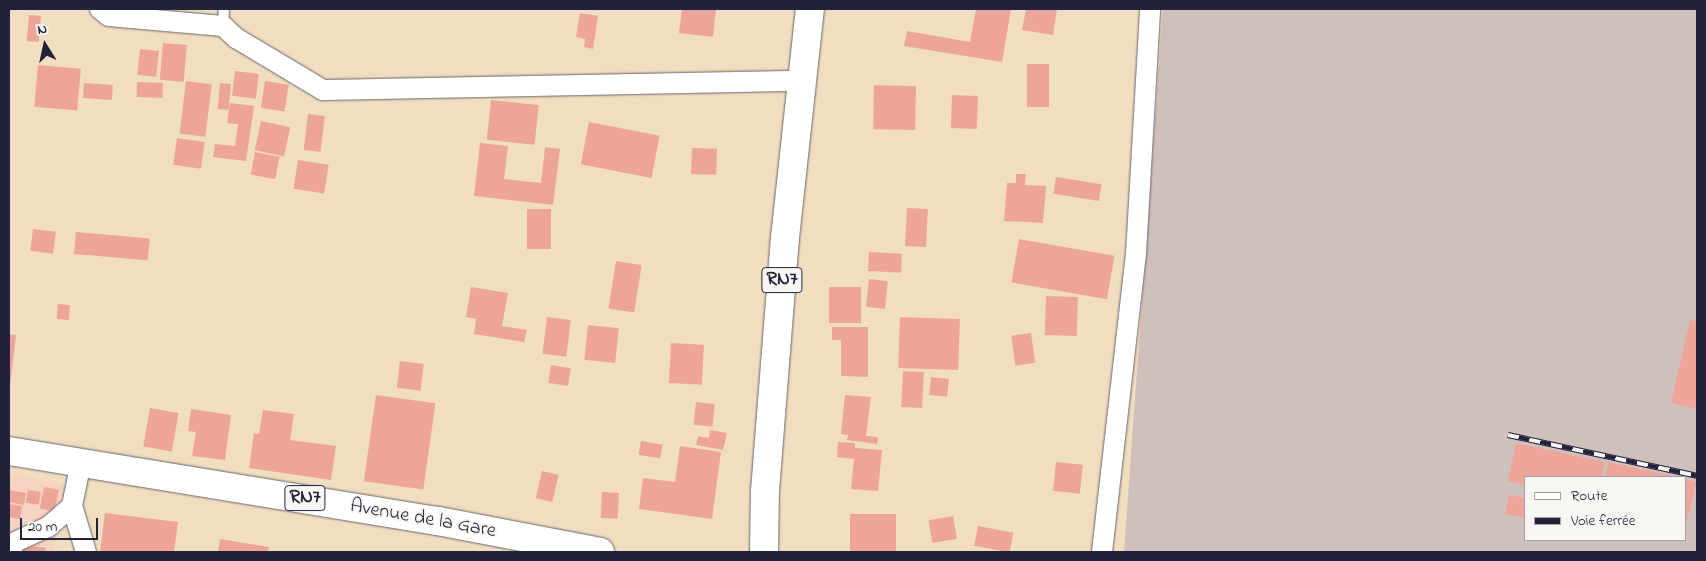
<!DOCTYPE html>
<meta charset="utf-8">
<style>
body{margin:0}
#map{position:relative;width:1706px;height:561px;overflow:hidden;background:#f1dec0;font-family:"Indie Flower",sans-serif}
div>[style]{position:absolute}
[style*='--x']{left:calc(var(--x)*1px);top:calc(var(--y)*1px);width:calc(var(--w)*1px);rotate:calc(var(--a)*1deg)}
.built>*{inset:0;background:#f4d3c0}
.industrial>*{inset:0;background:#d0c0bc}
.building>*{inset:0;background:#eda599;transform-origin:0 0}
.roads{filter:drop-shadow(0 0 1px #6a646a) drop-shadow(0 0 1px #6a646a)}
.lane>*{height:10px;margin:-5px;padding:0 5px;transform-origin:5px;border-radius:5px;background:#fff}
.street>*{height:20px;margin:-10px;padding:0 10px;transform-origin:10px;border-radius:10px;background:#fff}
.primary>*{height:28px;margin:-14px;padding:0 14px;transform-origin:14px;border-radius:14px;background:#fff}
.rail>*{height:5.5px;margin-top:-2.75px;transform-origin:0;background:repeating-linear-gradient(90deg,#f6f6f2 0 11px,#22223b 0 22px);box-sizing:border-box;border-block:1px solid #22223b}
span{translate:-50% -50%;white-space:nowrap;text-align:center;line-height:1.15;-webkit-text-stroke:4px #f6f6f2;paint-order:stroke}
.shield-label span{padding:1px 4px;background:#f6f6f2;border:1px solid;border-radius:4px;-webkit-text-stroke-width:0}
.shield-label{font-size:19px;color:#22223b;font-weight:700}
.street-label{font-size:20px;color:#22223b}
.frame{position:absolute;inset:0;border:10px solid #22223b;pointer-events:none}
.legend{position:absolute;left:1524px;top:476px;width:162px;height:65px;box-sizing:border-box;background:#f6f6f2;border:1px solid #a1a1a9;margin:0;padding:6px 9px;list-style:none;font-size:15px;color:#22223b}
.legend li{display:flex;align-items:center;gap:10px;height:25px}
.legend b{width:25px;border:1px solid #a1a1a9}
.north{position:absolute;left:20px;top:20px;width:50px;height:50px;-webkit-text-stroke:4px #f6f6f2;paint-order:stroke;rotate:350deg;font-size:14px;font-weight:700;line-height:20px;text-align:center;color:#22223b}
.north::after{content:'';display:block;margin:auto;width:18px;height:22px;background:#22223b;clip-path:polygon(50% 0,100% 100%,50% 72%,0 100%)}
.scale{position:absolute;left:20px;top:518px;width:78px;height:22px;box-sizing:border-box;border:2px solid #22223b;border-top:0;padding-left:6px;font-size:15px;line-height:18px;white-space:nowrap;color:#22223b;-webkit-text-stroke:4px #f6f6f2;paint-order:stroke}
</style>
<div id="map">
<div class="built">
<div style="clip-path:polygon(9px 473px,67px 486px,53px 552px,9px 552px)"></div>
</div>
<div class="industrial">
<div style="clip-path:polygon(evenodd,1163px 9px,1697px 9px,1697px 552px,1124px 552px,1163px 9px,1525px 477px,1685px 477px,1685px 540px,1525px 540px,1525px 477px)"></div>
</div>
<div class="building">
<div style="clip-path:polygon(682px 9px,716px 9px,713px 37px,679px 33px)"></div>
<div style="clip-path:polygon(976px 9px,1011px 9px,1002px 62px,904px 46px,907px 31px,970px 42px)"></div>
<div style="clip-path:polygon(1026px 9px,1057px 9px,1053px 35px,1022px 30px)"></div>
<div style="clip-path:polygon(580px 13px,598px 16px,593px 49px,584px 47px,585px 39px,576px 37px)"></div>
<div style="left:29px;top:15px;width:12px;height:26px;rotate:5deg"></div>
<div style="left:163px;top:43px;width:24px;height:37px;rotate:5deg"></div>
<div style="left:140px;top:49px;width:19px;height:26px;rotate:6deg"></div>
<div style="left:1027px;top:64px;width:22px;height:43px"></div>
<div style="left:38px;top:65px;width:43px;height:42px;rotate:5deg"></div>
<div style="left:235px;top:71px;width:24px;height:25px;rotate:7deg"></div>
<div style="left:186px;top:81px;width:26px;height:53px;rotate:7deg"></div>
<div style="left:265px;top:81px;width:24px;height:27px;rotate:9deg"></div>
<div style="left:137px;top:82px;width:26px;height:15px;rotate:2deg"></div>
<div style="left:84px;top:83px;width:29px;height:15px;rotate:4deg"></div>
<div style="left:220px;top:83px;width:11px;height:26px;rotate:5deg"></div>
<div style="left:916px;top:86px;width:44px;height:42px;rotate:91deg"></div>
<div style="left:952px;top:95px;width:26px;height:33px;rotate:2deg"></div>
<div style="left:491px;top:100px;width:48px;height:40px;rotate:6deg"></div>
<div style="clip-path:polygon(230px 103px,254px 106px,246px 161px,213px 157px,215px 144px,235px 146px,238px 124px,227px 123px)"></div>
<div style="left:308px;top:114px;width:17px;height:36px;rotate:7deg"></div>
<div style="left:261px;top:121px;width:30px;height:30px;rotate:12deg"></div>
<div style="left:589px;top:122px;width:72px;height:43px;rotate:11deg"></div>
<div style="left:177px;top:138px;width:28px;height:27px;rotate:8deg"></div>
<div style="clip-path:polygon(480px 143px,508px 146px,504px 179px,541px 183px,545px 147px,560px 149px,553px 205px,474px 196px)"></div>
<div style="left:692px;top:148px;width:25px;height:26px;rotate:2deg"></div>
<div style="left:255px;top:152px;width:25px;height:23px;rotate:11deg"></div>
<div style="left:298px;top:160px;width:31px;height:29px;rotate:9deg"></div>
<div style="clip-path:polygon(1016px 174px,1026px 174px,1025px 185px,1046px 186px,1043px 223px,1004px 221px,1007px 183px,1016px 183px)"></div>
<div style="left:1056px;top:177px;width:46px;height:17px;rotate:9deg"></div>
<div style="left:907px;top:208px;width:21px;height:38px;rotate:3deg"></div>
<div style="left:527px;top:209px;width:24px;height:40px"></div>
<div style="left:33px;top:229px;width:23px;height:22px;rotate:7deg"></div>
<div style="left:76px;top:232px;width:74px;height:22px;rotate:5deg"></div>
<div style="left:1019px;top:239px;width:97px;height:44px;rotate:10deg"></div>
<div style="left:869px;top:252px;width:33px;height:19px;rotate:3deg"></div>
<div style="left:616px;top:261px;width:26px;height:48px;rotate:9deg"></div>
<div style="left:869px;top:279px;width:19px;height:28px;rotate:6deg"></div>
<div style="clip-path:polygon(471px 287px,508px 293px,502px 326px,527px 330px,524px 342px,474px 334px,476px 319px,466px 317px)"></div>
<div style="left:861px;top:287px;width:36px;height:32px;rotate:90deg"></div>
<div style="left:1046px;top:296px;width:32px;height:39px;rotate:2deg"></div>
<div style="left:58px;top:304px;width:12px;height:15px;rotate:5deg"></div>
<div style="left:547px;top:317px;width:24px;height:37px;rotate:7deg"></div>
<div style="left:900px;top:317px;width:60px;height:51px;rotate:2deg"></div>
<div style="clip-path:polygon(1690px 320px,1697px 321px,1697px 409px,1671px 403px)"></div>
<div style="left:588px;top:325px;width:31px;height:35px;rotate:6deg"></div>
<div style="clip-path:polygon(832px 327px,868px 327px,868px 377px,841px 376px,841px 340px,832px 340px)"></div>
<div style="left:1031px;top:333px;width:30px;height:20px;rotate:82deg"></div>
<div style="clip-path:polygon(9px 334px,16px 335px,10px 386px,9px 386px)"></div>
<div style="left:671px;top:343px;width:33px;height:40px;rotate:3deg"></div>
<div style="left:400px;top:361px;width:24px;height:27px;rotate:7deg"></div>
<div style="left:551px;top:365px;width:20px;height:18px;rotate:9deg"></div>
<div style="left:903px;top:371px;width:21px;height:36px;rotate:3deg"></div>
<div style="left:931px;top:377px;width:18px;height:18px;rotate:6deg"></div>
<div style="left:376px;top:395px;width:60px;height:87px;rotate:8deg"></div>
<div style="clip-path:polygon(845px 395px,871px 397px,866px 436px,878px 437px,877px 444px,847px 440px,848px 435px,841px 434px)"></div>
<div style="left:696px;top:402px;width:19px;height:23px;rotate:6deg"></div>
<div style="left:150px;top:408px;width:29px;height:39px;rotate:10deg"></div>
<div style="clip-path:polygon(191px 409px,231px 415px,225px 460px,192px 456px,196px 432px,188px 431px)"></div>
<div style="clip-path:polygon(263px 410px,294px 414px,290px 440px,336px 446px,331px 480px,249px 468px,254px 433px,259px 434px)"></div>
<div style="clip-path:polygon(710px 430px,727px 433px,723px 450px,696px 445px,698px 436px,709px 438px)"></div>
<div style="left:641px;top:441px;width:22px;height:14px;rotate:10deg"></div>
<div style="clip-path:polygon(838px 442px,855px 443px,855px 448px,882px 450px,878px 491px,851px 489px,854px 459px,837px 457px)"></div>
<div style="clip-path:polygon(1516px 443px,1605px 462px,1601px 477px,1525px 477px,1525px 485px,1508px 481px)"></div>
<div style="clip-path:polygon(680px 446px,721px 452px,712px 519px,639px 509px,643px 478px,675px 482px)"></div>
<div style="left:1056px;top:462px;width:27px;height:29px;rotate:6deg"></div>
<div style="clip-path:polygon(1608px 462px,1673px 476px,1673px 477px,1605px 477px)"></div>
<div style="left:542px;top:471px;width:17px;height:28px;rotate:13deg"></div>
<div style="left:1685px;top:479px;width:12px;height:41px;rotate:14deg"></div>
<div style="left:44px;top:487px;width:15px;height:22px;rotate:11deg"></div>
<div style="clip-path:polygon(9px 490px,26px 493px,24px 505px,9px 502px)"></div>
<div style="left:28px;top:490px;width:13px;height:13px;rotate:9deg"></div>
<div style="left:602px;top:492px;width:17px;height:26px;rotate:3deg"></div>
<div style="clip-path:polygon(1509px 495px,1525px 498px,1525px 518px,1505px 514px)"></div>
<div style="clip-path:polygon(9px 504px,22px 506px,20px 519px,9px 517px)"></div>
<div style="clip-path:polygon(105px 513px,178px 522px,174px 552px,100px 552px)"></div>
<div style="left:850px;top:514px;width:46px;height:37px"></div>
<div style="left:953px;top:516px;width:23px;height:25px;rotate:80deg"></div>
<div style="left:978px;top:526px;width:36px;height:20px;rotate:11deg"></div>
<div style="clip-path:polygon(220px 539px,269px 547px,268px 552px,218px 552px)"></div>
<div style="clip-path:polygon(20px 544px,46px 548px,45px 552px,19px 552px)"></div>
</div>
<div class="roads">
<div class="lane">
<div style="--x:223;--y:26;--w:17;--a:-87"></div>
</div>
<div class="street">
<div style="--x:100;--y:9;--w:11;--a:38"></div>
<div style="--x:109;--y:16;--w:114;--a:5"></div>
<div style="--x:223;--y:26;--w:18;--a:43"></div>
<div style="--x:236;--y:38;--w:101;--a:30.9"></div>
<div style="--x:323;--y:90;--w:480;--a:-1.1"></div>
<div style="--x:81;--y:462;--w:45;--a:101.6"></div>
<div style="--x:72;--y:506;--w:48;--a:73.1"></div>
<div style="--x:12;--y:552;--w:9;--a:-84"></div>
<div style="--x:13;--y:543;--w:38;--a:-25"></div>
<div style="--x:48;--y:527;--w:32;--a:-41"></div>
<div style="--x:1102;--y:552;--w:300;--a:-83.5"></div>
<div style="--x:1136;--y:254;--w:245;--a:-86.7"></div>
</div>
<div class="primary">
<div style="--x:9;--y:451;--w:435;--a:9.3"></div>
<div style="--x:438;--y:521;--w:165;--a:10.8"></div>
<div style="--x:764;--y:552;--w:61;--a:-89.1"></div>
<div style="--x:765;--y:491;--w:254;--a:-85.5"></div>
<div style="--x:785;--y:238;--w:230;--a:-83.8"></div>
</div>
</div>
<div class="rail">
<div style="--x:1508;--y:435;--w:193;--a:12.2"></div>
</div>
<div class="shield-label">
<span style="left:782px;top:280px">RN7</span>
<span style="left:305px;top:498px">RN7</span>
</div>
<div class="street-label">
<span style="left:423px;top:519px;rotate:10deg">Avenue de la Gare</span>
</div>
<div class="frame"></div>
<ul class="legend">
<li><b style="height:6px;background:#fff"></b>Route</li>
<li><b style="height:6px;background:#22223b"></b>Voie ferrée</li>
</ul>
<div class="north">N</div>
<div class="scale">20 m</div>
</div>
